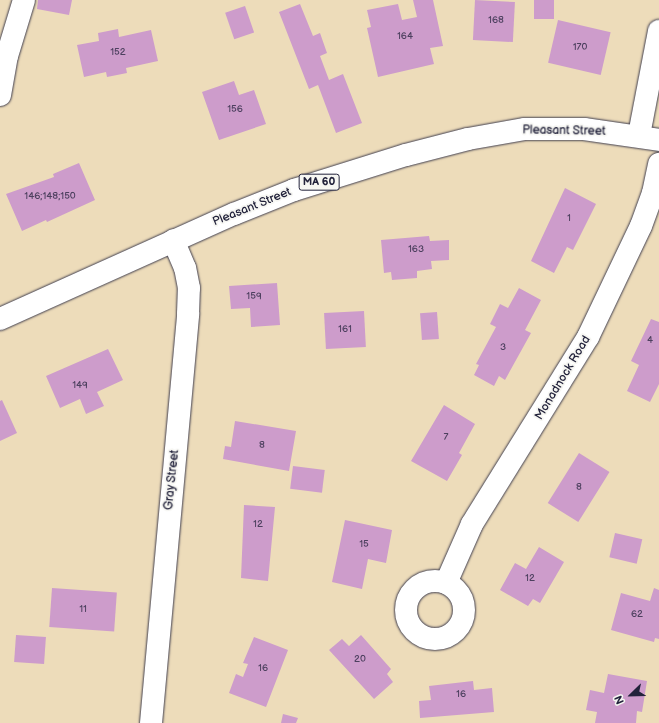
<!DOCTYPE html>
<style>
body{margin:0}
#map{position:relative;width:659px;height:723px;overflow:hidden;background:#eddcba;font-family:"Balsamiq Sans",sans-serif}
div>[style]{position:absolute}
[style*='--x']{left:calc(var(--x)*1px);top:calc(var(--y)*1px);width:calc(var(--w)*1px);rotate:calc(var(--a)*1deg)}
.building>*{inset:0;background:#cd9ccb;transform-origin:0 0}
.roads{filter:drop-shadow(0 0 1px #403e4e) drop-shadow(0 0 1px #403e4e)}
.street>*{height:22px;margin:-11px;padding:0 11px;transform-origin:11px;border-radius:11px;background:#fff}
.street>.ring{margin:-11px;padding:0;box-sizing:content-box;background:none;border:22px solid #fff;border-radius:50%}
.secondary>*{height:22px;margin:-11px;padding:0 11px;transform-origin:11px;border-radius:11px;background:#fff}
.primary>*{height:22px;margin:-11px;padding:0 11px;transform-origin:11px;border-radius:11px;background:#fff}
span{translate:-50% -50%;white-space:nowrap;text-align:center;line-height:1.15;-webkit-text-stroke:3.5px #f6f6f2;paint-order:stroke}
.number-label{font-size:10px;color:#4d405f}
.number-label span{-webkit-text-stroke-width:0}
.shield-label span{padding:1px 3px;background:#f6f6f2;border:1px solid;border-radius:3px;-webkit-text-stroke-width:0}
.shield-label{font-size:11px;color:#22223b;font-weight:700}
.street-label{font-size:12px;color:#22223b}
.north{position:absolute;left:611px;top:675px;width:40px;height:40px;-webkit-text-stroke:3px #f6f6f2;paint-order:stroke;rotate:247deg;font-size:11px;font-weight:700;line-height:16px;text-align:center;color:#22223b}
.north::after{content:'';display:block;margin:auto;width:14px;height:18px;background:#22223b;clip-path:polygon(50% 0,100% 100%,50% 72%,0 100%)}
</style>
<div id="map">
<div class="building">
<div style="clip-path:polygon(38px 0,72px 0,69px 15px,37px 9px)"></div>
<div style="clip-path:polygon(413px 0,433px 0,443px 46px,430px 48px,434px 64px,378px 77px,367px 28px,371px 27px,367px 10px,398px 4px,402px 20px,417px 17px)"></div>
<div style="left:475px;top:0;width:40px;height:40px;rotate:3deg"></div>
<div style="left:534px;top:0;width:20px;height:19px"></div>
<div style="clip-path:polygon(300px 4px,313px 36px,320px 33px,327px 53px,320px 56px,329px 80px,343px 74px,362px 123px,336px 133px,318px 85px,309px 89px,279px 12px)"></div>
<div style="left:245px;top:6px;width:28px;height:21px;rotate:71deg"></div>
<div style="left:558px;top:20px;width:54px;height:44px;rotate:13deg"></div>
<div style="clip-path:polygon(118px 29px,119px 37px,151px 30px,158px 61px,126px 68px,127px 73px,107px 77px,106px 72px,84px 77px,77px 45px,99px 41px,98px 33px)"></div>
<div style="clip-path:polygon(234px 81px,239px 95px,254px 90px,266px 124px,219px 140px,202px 92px)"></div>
<div style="clip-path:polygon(79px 163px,95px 200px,47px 222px,46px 220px,22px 231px,6px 194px,54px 177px,53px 174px)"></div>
<div style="clip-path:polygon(565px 188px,596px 204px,573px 250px,567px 247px,554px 273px,531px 261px)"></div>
<div style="clip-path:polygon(429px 236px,430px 241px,449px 240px,449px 260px,431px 261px,432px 269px,417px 271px,417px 278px,392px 280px,391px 272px,384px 273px,381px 240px)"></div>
<div style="clip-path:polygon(277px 283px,280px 325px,251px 327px,250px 308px,231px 309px,229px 286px)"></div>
<div style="clip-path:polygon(519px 288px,541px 300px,525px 330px,531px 333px,505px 380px,499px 376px,494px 386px,474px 375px,479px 365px,476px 364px,496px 327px,490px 324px,500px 304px,508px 308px)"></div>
<div style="left:364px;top:311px;width:36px;height:40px;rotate:87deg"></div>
<div style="left:437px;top:312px;width:27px;height:17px;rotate:86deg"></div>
<div style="clip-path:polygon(651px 319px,659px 322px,659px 384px,650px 402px,627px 391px,639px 365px,631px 361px)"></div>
<div style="clip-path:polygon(108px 349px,123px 380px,97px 392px,104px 406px,86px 414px,80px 399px,60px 408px,46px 376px)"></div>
<div style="clip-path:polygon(2px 400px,17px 433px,0 441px,0 401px)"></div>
<div style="clip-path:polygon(444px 405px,475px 424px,459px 453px,462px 455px,447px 481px,411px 461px)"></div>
<div style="clip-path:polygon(235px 421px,296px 431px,289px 471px,223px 459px,225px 446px,231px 447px)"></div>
<div style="left:579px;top:453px;width:36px;height:59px;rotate:32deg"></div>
<div style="left:293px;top:466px;width:32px;height:23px;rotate:7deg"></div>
<div style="clip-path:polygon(244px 505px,275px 507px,268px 581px,241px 578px)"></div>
<div style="clip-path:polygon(345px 520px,392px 530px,386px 563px,368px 559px,362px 589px,332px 582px)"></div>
<div style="left:615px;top:533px;width:28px;height:25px;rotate:13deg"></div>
<div style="clip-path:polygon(539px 547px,564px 562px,540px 603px,533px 599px,528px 606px,500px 590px,515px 563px,526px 569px)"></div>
<div style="left:52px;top:588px;width:65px;height:39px;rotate:4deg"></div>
<div style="clip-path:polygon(654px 588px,659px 590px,659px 639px,655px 638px,654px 642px,611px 630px,621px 593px,650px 601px)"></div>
<div style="left:16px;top:635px;width:30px;height:27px;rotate:4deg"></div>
<div style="clip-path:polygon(361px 635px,391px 669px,387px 674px,393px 682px,374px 699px,329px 650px,342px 639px,349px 646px)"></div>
<div style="clip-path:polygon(254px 637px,288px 650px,266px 707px,229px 693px,236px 674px,243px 677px,248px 664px,243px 663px)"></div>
<div style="clip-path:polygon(608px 674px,647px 681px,642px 712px,637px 711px,636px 723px,595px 723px,597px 712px,586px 710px,590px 690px,604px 693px)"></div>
<div style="clip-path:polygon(473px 681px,474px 690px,492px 688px,494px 712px,420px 718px,419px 701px,431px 700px,429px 686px)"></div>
<div style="clip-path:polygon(283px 714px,298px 718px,296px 723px,281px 723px)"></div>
</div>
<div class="roads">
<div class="street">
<div style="--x:0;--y:95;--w:40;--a:-80"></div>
<div style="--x:7;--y:56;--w:59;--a:-73.1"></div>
<div style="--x:639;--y:135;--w:106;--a:-79.1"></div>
<div class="ring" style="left:406px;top:581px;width:36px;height:36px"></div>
<div style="--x:446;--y:583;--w:64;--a:-66.2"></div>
<div style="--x:472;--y:524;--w:220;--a:-58.2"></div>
<div style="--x:588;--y:337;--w:123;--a:-64.5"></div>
<div style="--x:641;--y:226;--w:35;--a:-70"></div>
<div style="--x:653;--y:193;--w:30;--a:-78"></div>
</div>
<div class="secondary">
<div style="--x:151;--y:723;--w:411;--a:-84.8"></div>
<div style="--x:188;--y:314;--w:26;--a:-88"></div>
<div style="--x:189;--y:288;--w:20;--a:-101"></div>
<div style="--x:185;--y:268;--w:30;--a:-113"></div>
</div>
<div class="primary">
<div style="--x:0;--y:319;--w:256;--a:-24.2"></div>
<div style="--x:234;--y:214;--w:65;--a:-21.8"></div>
<div style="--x:294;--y:190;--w:117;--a:-17.4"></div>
<div style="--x:406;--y:155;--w:64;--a:-14.5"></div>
<div style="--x:468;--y:139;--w:58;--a:-10"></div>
<div style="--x:525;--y:129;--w:59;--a:0"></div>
<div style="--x:584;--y:129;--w:76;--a:8.3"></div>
</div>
</div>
<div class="number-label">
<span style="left:496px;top:21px">168</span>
<span style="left:405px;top:37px">164</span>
<span style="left:580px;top:48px">170</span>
<span style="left:118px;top:53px">152</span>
<span style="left:235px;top:110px">156</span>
<span style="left:50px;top:197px">146;148;150</span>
<span style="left:569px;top:219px">1</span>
<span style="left:416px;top:250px">163</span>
<span style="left:254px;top:297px">159</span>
<span style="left:345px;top:330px">161</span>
<span style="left:650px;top:341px">4</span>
<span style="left:503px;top:348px">3</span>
<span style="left:80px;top:386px">149</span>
<span style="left:446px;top:438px">7</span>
<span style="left:262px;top:446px">8</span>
<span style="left:579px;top:488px">8</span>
<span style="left:258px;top:525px">12</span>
<span style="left:364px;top:545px">15</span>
<span style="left:530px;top:579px">12</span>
<span style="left:83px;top:610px">11</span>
<span style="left:637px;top:615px">62</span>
<span style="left:360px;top:660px">20</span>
<span style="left:263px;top:669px">16</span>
<span style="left:461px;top:695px">16</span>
</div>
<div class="shield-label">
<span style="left:319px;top:182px">MA 60</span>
</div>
<div class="street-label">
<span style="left:564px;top:131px;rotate:1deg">Pleasant Street</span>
<span style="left:252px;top:207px;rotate:-22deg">Pleasant Street</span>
<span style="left:563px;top:378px;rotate:-59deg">Monadnock Road</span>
<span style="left:172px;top:480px;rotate:-84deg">Gray Street</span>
</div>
<div class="north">N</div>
</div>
